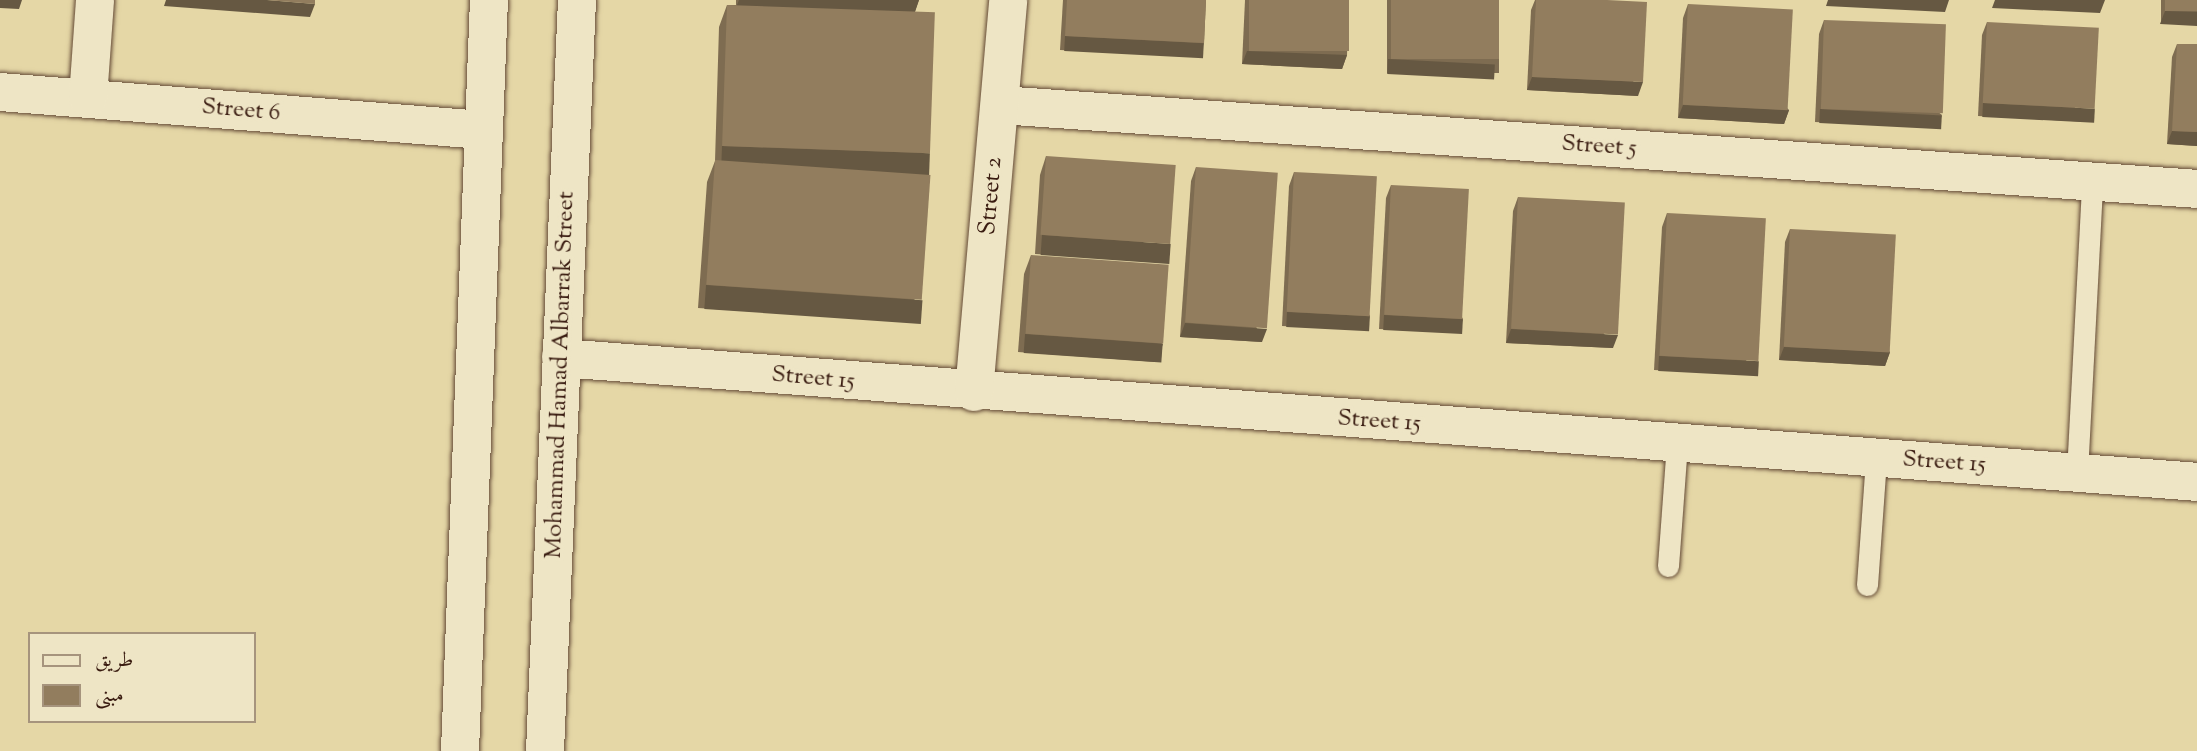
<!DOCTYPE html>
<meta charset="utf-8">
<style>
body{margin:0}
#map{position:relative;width:2197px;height:751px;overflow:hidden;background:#e5d7a6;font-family:"Sorts Mill Goudy",Amiri,serif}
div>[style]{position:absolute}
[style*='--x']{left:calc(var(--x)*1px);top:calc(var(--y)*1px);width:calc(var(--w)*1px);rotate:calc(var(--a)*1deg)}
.roads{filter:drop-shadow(0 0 2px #644a36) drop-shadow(0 0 2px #644a36)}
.service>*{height:21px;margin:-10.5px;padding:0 10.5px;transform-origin:10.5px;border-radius:10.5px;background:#eee5c5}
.minor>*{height:38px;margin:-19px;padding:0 19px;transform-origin:19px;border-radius:19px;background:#eee5c5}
.tertiary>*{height:38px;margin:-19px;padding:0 19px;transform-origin:19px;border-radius:19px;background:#eee5c5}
.wall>*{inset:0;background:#7e6c51;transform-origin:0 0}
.shaded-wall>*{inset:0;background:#665842;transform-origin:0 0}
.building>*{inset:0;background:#927d5e;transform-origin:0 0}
span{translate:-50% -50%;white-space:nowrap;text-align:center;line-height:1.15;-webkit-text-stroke:7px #eee5c5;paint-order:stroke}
.street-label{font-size:24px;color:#391b10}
.legend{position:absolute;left:28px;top:632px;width:228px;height:91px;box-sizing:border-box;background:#eee5c5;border:2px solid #a6947d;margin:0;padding:9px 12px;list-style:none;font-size:21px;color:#391b10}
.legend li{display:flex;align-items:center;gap:14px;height:35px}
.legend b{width:35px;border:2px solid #a6947d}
</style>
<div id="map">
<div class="roads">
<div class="service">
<div style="--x:2077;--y:473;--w:291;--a:-87"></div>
<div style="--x:1668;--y:566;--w:122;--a:-85.8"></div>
<div style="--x:1867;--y:585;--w:127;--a:-85.9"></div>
</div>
<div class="minor">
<div style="--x:0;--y:92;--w:483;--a:4.5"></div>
<div style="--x:88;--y:98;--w:98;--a:-85.9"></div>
<div style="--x:1000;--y:105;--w:1200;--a:4.01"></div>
<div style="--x:561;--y:358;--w:1641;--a:4.33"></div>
<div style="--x:974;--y:392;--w:393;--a:-85"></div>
</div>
<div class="tertiary">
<div style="--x:460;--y:751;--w:752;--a:-87.79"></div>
<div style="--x:545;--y:751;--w:752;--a:-87.56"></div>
</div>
</div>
<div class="wall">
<div style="clip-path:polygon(736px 0,919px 0,915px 11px,923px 174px,913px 322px,698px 308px,707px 182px,715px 161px,719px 27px,727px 5px,736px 5px)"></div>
<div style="clip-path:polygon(1063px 0,1206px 0,1204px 43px,1199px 57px,1060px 50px)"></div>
<div style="clip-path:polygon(1245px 0,1349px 0,1347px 55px,1342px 69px,1242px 64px)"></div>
<div style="left:1387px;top:0;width:112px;height:73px"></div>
<div style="clip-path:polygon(1535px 0,1607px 0,1638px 96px,1527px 90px,1531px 10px)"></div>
<div style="left:2161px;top:0;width:36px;height:24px"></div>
<div style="clip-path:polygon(1688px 4px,1789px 110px,1784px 124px,1678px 118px,1683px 18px)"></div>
<div style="clip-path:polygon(1824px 20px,1942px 115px,1937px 128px,1815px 122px,1819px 34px)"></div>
<div style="clip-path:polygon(1987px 22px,2090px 122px,1978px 116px,1982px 35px)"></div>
<div style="clip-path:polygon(2177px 44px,2197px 44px,2197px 146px,2167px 144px,2172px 57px)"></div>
<div style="clip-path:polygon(1046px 156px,1165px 262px,1035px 254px,1040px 175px)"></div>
<div style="clip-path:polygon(1196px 167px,1262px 342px,1180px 337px,1191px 181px)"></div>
<div style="clip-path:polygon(1294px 172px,1370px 316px,1365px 330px,1282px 326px,1289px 186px)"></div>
<div style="clip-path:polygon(1391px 185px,1463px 319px,1458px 333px,1379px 329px,1386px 198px)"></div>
<div style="clip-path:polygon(1518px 197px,1613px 348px,1506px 343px,1513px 211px)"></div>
<div style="clip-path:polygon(1667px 213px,1754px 375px,1654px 370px,1662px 227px)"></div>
<div style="clip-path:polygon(1790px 229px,1890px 352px,1885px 366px,1779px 360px,1785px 242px)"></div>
<div style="clip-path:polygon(1031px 255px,1163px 344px,1156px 362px,1018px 352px,1024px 274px)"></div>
</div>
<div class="shaded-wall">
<div style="clip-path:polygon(0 0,22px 0,19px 9px,0 8px)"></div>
<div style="clip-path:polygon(166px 0,267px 0,315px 4px,310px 17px,164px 6px)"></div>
<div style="clip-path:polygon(739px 0,919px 0,913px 18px,735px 10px)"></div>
<div style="clip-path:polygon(1828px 0,1949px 0,1945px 12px,1826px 6px)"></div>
<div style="clip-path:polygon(1995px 0,2105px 0,2100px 13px,1992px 8px)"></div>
<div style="clip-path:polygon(2165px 11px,2197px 12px,2197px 26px,2160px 24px)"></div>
<div style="left:1065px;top:36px;width:139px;height:15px;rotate:3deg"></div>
<div style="clip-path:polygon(1247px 51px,1347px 55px,1342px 69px,1242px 64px)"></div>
<div style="left:1388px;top:59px;width:107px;height:15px;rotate:3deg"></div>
<div style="clip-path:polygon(1532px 77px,1643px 82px,1638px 96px,1527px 90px)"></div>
<div style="left:1983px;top:103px;width:112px;height:14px;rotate:3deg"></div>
<div style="clip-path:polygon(1683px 105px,1789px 110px,1784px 124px,1678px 118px)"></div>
<div style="left:1820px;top:109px;width:122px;height:14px;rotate:3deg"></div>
<div style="clip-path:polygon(2172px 131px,2197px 132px,2197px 146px,2167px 144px)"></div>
<div style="left:722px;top:146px;width:208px;height:23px;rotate:2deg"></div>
<div style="left:1042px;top:235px;width:129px;height:20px;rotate:4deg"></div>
<div style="left:706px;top:285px;width:217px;height:24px;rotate:4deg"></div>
<div style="left:1287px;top:312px;width:83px;height:15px;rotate:3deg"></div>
<div style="left:1384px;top:315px;width:79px;height:15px;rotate:3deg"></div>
<div style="clip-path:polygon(1185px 323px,1267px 329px,1262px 342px,1180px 337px)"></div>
<div style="clip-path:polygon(1511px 329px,1618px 335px,1613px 348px,1506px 343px)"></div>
<div style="left:1025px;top:334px;width:138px;height:19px;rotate:4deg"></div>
<div style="clip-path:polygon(1784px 347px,1890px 352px,1885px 366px,1779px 360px)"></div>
<div style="left:1659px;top:356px;width:100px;height:15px;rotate:3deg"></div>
</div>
<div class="building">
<div style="clip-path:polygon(267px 0,315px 0,315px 4px)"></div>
<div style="clip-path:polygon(1067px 0,1206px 0,1204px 43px,1065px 36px)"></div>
<div style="left:1249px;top:0;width:100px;height:51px"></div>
<div style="left:1391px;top:0;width:108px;height:59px"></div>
<div style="clip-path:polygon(1536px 0,1607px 0,1647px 2px,1643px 82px,1532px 77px)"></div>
<div style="left:2165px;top:0;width:32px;height:11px"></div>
<div style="left:1688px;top:4px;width:105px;height:101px;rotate:3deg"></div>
<div style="left:727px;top:5px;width:208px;height:141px;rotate:2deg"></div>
<div style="left:1824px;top:20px;width:122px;height:89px;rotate:2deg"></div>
<div style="left:1987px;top:22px;width:112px;height:81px;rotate:3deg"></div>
<div style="clip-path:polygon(2177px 44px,2197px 44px,2197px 132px,2172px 131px)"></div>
<div style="left:1046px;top:156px;width:130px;height:79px;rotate:4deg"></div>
<div style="left:715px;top:160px;width:216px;height:125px;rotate:4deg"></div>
<div style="left:1196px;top:167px;width:82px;height:156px;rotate:4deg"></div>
<div style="left:1294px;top:172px;width:83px;height:140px;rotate:3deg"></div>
<div style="left:1391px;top:185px;width:78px;height:130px;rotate:3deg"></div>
<div style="left:1518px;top:197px;width:107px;height:132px;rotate:3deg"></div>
<div style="left:1667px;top:213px;width:99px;height:143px;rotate:3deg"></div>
<div style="left:1790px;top:229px;width:106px;height:118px;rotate:3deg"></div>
<div style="left:1031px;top:255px;width:138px;height:79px;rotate:4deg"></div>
</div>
<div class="street-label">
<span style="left:241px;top:111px;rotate:5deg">Street 6</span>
<span style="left:1599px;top:147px;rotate:4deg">Street 5</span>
<span style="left:992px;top:196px;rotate:-85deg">Street 2</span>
<span style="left:561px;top:375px;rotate:-88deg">Mohammad Hamad Albarrak Street</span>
<span style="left:813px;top:379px;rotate:5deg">Street 15</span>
<span style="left:1379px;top:422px;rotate:4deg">Street 15</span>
<span style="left:1944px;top:463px;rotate:4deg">Street 15</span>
</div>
<ul class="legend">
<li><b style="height:9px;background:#eee5c5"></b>طريق</li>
<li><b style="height:19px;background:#927d5e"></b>مبنى</li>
</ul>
</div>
